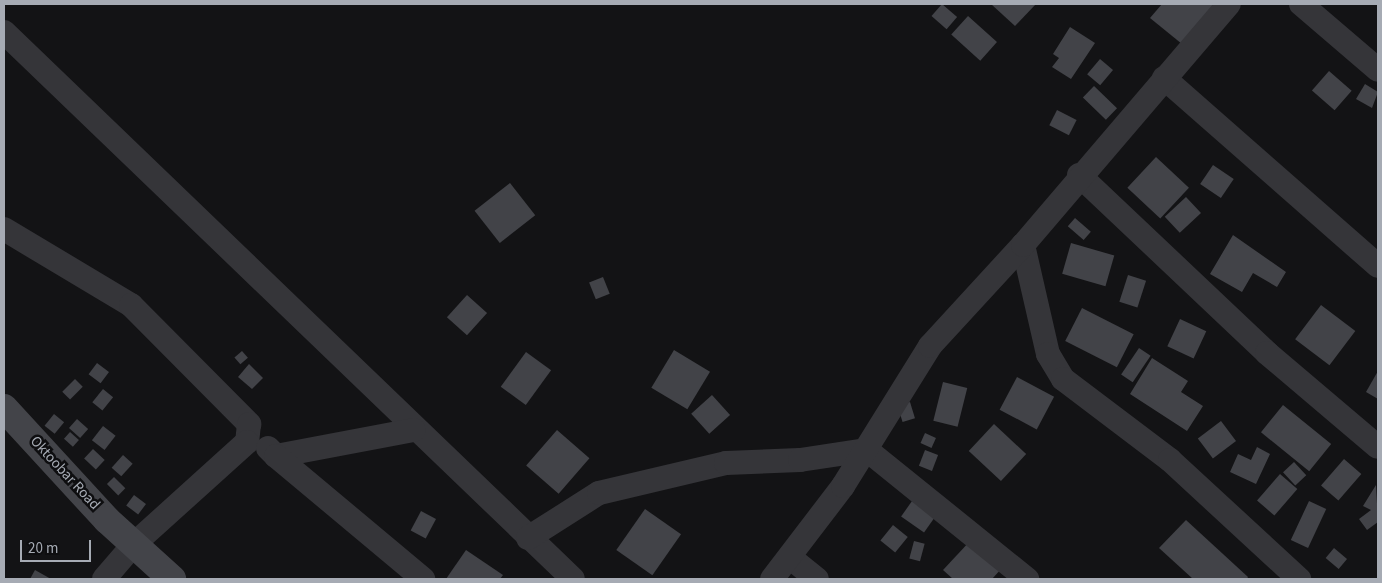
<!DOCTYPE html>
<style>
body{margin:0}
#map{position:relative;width:1382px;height:583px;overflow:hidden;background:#131315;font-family:"Source Sans 3",sans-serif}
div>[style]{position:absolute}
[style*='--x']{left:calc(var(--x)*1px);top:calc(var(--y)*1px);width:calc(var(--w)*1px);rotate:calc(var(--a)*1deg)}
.building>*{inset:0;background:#424348;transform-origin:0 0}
.street>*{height:24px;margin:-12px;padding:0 12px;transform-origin:12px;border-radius:12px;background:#353539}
.secondary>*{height:28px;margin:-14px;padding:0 14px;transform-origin:14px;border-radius:14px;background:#434449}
span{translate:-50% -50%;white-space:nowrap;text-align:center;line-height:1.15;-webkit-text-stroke:5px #0e0e10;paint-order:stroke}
.street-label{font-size:15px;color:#a6abb4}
.frame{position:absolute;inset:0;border:5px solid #a6abb4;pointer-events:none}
.scale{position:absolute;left:20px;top:540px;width:71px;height:22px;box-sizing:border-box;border:2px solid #a6abb4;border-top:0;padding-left:6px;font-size:15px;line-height:18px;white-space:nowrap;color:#a6abb4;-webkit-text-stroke:4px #0e0e10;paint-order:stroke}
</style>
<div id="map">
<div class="building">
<div style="left:942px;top:4px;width:20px;height:16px;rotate:41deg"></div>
<div style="clip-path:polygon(991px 4px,1036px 4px,1015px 26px)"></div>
<div style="clip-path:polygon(1162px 4px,1215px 4px,1182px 44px,1150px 18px)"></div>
<div style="left:968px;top:16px;width:39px;height:25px;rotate:42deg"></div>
<div style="clip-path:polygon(1070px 27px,1095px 43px,1071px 79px,1052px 67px,1059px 58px,1053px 54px)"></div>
<div style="left:1100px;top:59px;width:17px;height:20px;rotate:40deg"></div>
<div style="left:1329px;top:71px;width:30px;height:26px;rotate:41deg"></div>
<div style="clip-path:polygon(1365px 84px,1378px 92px,1372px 108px,1356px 99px)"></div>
<div style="left:1094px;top:86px;width:32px;height:16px;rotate:44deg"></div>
<div style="left:1057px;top:110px;width:22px;height:17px;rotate:27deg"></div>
<div style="left:1156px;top:157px;width:45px;height:42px;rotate:43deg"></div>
<div style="left:1213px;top:165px;width:25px;height:23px;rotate:34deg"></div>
<div style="left:510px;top:183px;width:41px;height:45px;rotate:52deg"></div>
<div style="left:1186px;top:197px;width:22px;height:29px;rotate:47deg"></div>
<div style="left:1075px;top:218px;width:21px;height:11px;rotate:41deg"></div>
<div style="clip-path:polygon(1233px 235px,1286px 272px,1277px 287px,1253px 273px,1242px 292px,1210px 274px)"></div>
<div style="left:1071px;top:243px;width:45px;height:32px;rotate:16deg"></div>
<div style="left:1128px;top:275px;width:19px;height:28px;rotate:18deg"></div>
<div style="left:603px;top:277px;width:18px;height:15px;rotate:68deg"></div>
<div style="left:467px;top:295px;width:27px;height:30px;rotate:42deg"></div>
<div style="left:1321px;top:305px;width:43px;height:43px;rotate:37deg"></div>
<div style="left:1082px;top:308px;width:58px;height:37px;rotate:27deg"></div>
<div style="left:1180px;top:319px;width:29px;height:30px;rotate:25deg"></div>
<div style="left:1139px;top:348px;width:14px;height:32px;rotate:34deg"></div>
<div style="left:674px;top:350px;width:42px;height:44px;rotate:31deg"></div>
<div style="left:242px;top:351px;width:9px;height:10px;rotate:49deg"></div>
<div style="left:526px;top:352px;width:31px;height:43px;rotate:36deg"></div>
<div style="clip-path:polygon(1152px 358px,1188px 381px,1181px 392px,1203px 406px,1187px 431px,1130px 394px)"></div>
<div style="left:97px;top:363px;width:15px;height:14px;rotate:37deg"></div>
<div style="clip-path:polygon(249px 364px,263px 378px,252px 389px,238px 377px)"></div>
<div style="clip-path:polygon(1378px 371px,1378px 399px,1366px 392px)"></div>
<div style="left:1017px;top:377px;width:42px;height:37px;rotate:28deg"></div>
<div style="left:75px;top:379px;width:11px;height:18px;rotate:45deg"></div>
<div style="left:943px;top:382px;width:25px;height:40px;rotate:14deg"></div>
<div style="left:103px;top:389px;width:13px;height:17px;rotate:39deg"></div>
<div style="left:712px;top:395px;width:27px;height:28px;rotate:48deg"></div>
<div style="left:910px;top:402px;width:17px;height:13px;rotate:73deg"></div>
<div style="left:1283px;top:405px;width:62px;height:35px;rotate:39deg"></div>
<div style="left:54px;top:414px;width:13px;height:15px;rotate:39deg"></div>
<div style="left:77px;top:419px;width:15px;height:12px;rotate:42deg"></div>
<div style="left:1221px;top:421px;width:25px;height:29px;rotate:53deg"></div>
<div style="left:994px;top:424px;width:44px;height:37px;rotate:43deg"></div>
<div style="left:103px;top:426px;width:16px;height:18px;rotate:38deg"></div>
<div style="left:557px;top:430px;width:43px;height:47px;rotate:41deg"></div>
<div style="left:70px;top:432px;width:12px;height:9px;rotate:42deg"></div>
<div style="left:925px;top:433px;width:12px;height:11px;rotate:24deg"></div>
<div style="clip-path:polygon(1257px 447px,1270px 454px,1256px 484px,1230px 472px,1238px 454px,1251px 460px)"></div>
<div style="left:93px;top:449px;width:16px;height:13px;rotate:43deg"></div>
<div style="left:925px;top:450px;width:14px;height:17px;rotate:21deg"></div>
<div style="left:123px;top:455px;width:13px;height:17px;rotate:42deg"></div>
<div style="left:1344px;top:459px;width:23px;height:35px;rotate:41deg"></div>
<div style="left:1294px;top:462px;width:18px;height:15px;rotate:47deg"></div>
<div style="left:1280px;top:474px;width:23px;height:35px;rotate:41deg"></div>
<div style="left:114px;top:477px;width:16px;height:10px;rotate:45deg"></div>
<div style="clip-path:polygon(1376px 485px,1378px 522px,1367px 530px,1359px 519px,1371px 510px,1363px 506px)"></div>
<div style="left:134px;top:495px;width:15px;height:13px;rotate:37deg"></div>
<div style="left:912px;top:501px;width:28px;height:19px;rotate:35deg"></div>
<div style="left:1309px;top:501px;width:19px;height:43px;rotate:25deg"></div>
<div style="left:645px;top:509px;width:44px;height:50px;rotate:35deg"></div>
<div style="left:421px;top:511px;width:17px;height:22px;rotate:28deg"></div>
<div style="clip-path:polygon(1186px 520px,1248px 577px,1247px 579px,1193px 579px,1159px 548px)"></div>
<div style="left:893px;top:525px;width:19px;height:20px;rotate:39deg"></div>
<div style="clip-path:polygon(971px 540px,1002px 568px,992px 579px,953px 579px,943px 570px)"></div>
<div style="left:914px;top:541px;width:11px;height:18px;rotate:15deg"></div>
<div style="left:1334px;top:548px;width:17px;height:13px;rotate:40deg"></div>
<div style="clip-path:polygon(466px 550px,503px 575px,500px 579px,446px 579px)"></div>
<div style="clip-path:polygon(35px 570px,51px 579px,30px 579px)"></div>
</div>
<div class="street">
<div style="--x:1301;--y:4;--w:101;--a:40.6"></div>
<div style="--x:4;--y:32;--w:789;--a:43.87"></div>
<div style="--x:1164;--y:78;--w:285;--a:41.3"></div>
<div style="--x:1079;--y:175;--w:259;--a:43.4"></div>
<div style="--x:1267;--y:353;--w:145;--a:40.3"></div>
<div style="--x:4;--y:229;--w:148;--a:30.9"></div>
<div style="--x:131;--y:305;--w:168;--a:45.2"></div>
<div style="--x:249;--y:424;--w:18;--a:96"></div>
<div style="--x:247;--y:442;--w:152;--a:137.9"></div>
<div style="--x:134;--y:544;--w:46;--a:130.6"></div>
<div style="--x:1023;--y:245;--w:112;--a:77.1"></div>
<div style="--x:1048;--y:354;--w:29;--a:59"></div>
<div style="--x:1063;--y:379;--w:134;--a:37.1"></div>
<div style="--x:1170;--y:460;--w:176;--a:42.7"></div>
<div style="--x:268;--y:448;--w:11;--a:45"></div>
<div style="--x:276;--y:456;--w:140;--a:-10.7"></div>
<div style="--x:276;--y:456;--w:192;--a:39.9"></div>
<div style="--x:528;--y:538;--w:84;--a:-32.4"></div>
<div style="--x:599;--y:493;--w:130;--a:-13.3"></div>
<div style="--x:726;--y:463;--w:74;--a:-2.3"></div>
<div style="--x:800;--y:460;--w:68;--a:-8.5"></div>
<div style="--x:867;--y:450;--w:206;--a:38.9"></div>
<div style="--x:792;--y:559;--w:32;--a:39"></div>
<div style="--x:772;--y:579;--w:117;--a:-52.6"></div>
<div style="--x:843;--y:486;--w:165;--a:-58.1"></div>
<div style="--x:930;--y:346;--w:137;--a:-47.4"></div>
<div style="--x:1023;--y:245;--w:317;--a:-49.5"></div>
</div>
<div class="secondary">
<div style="--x:4;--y:408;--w:152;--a:47.4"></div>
<div style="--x:107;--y:520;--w:88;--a:42.2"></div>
</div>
<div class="street-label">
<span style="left:65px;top:473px;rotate:47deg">Oktoobar Road</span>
</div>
<div class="frame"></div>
<div class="scale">20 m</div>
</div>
